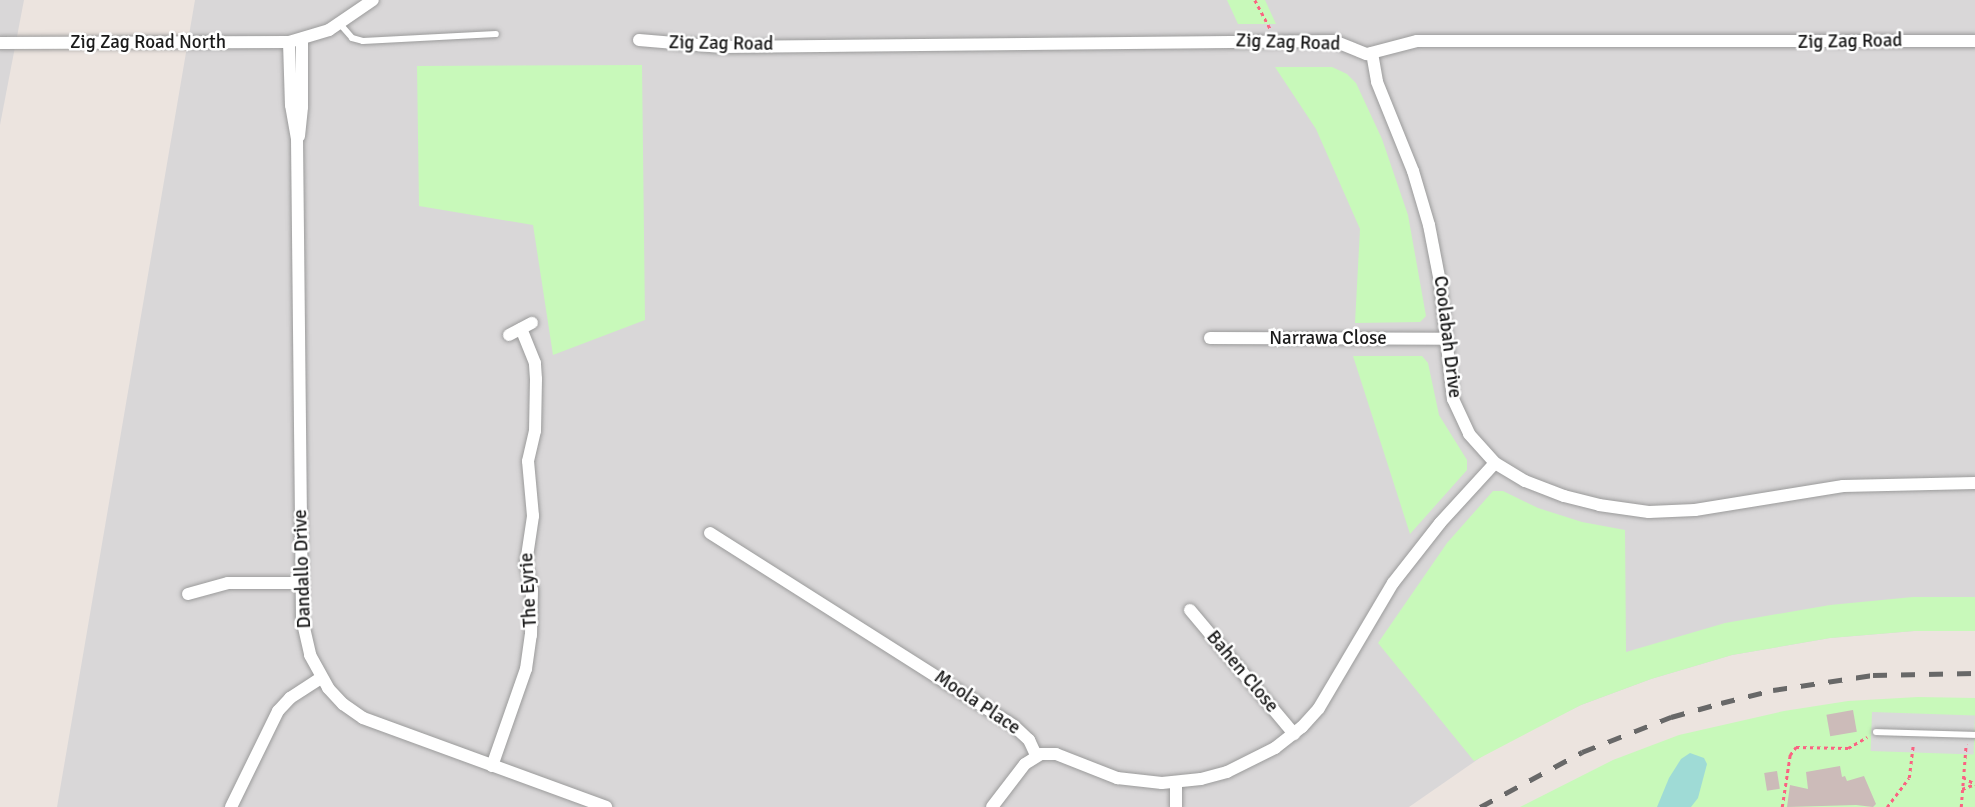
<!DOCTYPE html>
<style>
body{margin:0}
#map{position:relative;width:1975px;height:807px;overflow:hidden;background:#ece4df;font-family:Signika,sans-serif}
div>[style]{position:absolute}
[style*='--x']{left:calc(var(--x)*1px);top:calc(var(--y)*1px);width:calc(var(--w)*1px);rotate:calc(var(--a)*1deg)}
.residential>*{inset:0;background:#d9d7d8}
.park>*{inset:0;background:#c8f9ba}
.parking>*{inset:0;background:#dadada;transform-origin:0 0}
.water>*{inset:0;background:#9fdbd6}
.building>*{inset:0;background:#ccbbb9;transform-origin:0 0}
.path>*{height:2.5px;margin-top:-1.25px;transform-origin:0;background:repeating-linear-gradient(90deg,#fa6382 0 3.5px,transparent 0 7px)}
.roads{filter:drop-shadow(0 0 2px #9b9b9b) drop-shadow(0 0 2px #9b9b9b)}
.service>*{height:6px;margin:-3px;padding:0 3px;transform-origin:3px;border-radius:3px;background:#fff}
.minor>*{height:12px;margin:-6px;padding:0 6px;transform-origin:6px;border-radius:6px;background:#fff}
.rail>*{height:4.5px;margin-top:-2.25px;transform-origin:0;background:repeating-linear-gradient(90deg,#686868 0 14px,transparent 0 28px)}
span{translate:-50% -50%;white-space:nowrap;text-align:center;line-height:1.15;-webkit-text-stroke:5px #fff;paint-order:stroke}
.street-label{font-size:19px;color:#1a1a1a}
</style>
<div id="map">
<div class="residential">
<div style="clip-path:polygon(0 0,24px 0,0 125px)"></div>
<div style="clip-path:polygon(195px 0,1975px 0,1975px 631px,1914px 631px,1830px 638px,1732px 655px,1651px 679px,1581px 705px,1497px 746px,1409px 807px,57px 807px)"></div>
</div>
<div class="park">
<div style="clip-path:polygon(1227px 0,1265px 0,1276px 24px,1238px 24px)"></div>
<div style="clip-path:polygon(642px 65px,645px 320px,553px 355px,533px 225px,419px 206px,417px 66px)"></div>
<div style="clip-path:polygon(1275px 67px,1332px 67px,1347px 74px,1356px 83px,1382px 139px,1408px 215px,1426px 316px,1420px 322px,1355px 323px,1360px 229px,1316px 129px)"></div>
<div style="clip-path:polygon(1353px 356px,1422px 356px,1428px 363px,1439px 415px,1467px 460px,1467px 470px,1410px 534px)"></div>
<div style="clip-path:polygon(1493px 491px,1503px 491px,1538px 508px,1582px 522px,1625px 530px,1626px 652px,1725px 623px,1830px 605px,1913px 597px,1975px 597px,1975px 631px,1914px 631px,1830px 638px,1732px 655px,1651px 679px,1581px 705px,1474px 761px,1378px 643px,1447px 543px)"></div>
<div style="clip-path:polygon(1918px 697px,1975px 698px,1975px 807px,1520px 807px,1613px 760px,1679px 735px,1784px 711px,1848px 701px)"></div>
</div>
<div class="parking">
<div style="left:1872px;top:712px;width:103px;height:39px;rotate:2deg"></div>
</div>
<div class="water">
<div style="clip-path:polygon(1690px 753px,1704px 758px,1707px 764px,1698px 798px,1691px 807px,1657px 807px,1669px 778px,1681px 759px)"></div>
</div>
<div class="building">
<div style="left:1853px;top:710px;width:22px;height:27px;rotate:80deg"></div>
<div style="clip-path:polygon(1840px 766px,1842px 777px,1845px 776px,1847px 781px,1864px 776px,1876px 804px,1873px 807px,1856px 805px,1787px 807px,1790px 785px,1808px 789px,1806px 772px)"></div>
<div style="left:1777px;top:771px;width:18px;height:13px;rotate:81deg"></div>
</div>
<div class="path">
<div style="--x:1255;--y:0;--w:32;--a:62"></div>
<div style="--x:1963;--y:777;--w:14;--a:30"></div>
<div style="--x:1962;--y:789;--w:14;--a:-21"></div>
<div style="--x:1782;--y:807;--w:53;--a:-81.3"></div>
<div style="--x:1790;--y:755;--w:10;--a:-53"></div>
<div style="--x:1796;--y:747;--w:52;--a:1.1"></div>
<div style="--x:1848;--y:748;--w:22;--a:-30"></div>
<div style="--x:1887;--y:807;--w:36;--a:-53"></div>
<div style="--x:1909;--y:778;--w:33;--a:-83"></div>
<div style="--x:1961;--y:807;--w:63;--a:-85.5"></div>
</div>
<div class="roads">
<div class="service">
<div style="--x:340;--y:24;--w:18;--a:49"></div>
<div style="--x:352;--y:38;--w:11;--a:15"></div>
<div style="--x:363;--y:41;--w:133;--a:-3"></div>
<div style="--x:1876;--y:732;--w:99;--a:1.7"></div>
</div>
<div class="minor">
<div style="--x:639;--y:40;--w:83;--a:4.8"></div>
<div style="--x:722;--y:47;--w:612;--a:-0.56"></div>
<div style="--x:1334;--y:41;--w:35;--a:22"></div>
<div style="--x:1367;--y:54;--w:52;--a:-14.6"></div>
<div style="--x:1417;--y:41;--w:558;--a:0"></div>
<div style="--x:289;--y:42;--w:63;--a:88.2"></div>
<div style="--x:291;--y:105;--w:35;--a:80"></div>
<div style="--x:297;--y:139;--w:480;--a:89.4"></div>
<div style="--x:302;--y:619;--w:37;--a:77"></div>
<div style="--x:310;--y:655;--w:38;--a:61"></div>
<div style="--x:328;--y:688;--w:22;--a:47"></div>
<div style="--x:343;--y:704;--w:24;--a:35"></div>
<div style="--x:363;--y:718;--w:259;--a:20.1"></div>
<div style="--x:0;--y:43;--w:289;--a:-0.2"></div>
<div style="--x:289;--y:42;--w:42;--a:-16.7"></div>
<div style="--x:329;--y:30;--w:53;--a:-34.3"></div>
<div style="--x:1372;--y:53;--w:29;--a:80"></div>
<div style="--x:1377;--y:82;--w:96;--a:68"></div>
<div style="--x:1413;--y:171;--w:56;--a:73.5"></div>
<div style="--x:1429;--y:225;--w:58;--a:79.1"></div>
<div style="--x:1440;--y:282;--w:118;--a:83.7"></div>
<div style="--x:1453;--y:399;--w:38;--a:65"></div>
<div style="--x:1469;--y:434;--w:39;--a:48"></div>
<div style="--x:1495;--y:463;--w:35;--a:31"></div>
<div style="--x:1525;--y:481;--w:42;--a:21"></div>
<div style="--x:1564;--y:496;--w:36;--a:14"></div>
<div style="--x:1599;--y:505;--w:50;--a:8"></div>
<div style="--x:1649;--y:512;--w:46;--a:-2.5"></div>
<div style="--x:1695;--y:510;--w:150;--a:-9.2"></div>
<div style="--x:1843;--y:486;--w:132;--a:-1.3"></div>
<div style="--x:299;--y:136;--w:29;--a:-84"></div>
<div style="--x:302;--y:107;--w:67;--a:-90"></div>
<div style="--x:509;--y:335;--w:26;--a:-28"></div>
<div style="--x:1210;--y:338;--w:236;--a:0.2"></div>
<div style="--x:710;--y:533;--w:360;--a:32.4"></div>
<div style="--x:1014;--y:726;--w:21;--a:43"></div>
<div style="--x:1029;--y:740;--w:17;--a:65"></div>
<div style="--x:188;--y:594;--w:41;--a:-15.4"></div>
<div style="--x:228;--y:583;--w:74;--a:0"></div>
<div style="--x:1190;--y:610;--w:162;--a:50"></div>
<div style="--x:492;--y:766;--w:103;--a:-70.7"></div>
<div style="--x:526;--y:669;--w:34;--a:-82"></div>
<div style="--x:531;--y:635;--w:45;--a:-88.7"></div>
<div style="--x:532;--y:590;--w:28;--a:-103"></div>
<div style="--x:526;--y:563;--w:48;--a:-81.5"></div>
<div style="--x:533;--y:516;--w:55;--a:-95.2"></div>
<div style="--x:528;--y:461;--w:31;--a:-77"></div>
<div style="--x:535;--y:431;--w:52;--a:-88.9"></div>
<div style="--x:536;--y:379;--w:16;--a:-94"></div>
<div style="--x:535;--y:363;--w:37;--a:-112"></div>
<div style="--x:231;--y:807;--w:107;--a:-63.9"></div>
<div style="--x:278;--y:711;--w:18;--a:-47"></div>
<div style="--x:290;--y:698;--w:37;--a:-33"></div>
<div style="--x:992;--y:807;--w:54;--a:-52.5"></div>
<div style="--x:1025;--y:764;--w:19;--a:-32"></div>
<div style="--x:1041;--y:754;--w:15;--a:0"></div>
<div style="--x:1056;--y:754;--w:66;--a:21.5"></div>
<div style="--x:1117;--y:778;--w:45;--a:6.3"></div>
<div style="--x:1162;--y:783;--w:39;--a:-6"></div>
<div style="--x:1201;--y:779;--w:27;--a:-15"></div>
<div style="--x:1227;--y:772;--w:54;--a:-26.6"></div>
<div style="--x:1275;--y:748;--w:34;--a:-38"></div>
<div style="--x:1302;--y:727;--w:25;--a:-48"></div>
<div style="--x:1319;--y:708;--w:145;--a:-59.4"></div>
<div style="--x:1393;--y:583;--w:76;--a:-51.9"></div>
<div style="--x:1440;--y:523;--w:81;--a:-47.5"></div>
<div style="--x:1176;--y:807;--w:24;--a:-90"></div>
</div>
</div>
<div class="rail">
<div style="--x:1480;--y:807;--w:116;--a:-28.3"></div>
<div style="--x:1582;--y:752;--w:96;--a:-21.5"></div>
<div style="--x:1671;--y:717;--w:52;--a:-15.6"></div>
<div style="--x:1721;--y:703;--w:54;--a:-14"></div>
<div style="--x:1773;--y:690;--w:101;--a:-8.5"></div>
<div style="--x:1873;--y:675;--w:102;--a:-1.1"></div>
</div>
<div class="street-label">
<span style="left:1850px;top:42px;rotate:-1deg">Zig Zag Road</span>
<span style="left:148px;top:43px">Zig Zag Road North</span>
<span style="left:1288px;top:43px;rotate:2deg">Zig Zag Road</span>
<span style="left:721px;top:44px;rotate:1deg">Zig Zag Road</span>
<span style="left:1447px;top:337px;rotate:83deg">Coolabah Drive</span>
<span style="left:1328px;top:339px">Narrawa Close</span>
<span style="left:303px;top:569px;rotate:-92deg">Dandallo Drive</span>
<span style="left:529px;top:590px;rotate:-93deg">The Eyrie</span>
<span style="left:1242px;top:672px;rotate:50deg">Bahen Close</span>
<span style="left:977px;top:703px;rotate:34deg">Moola Place</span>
</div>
</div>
